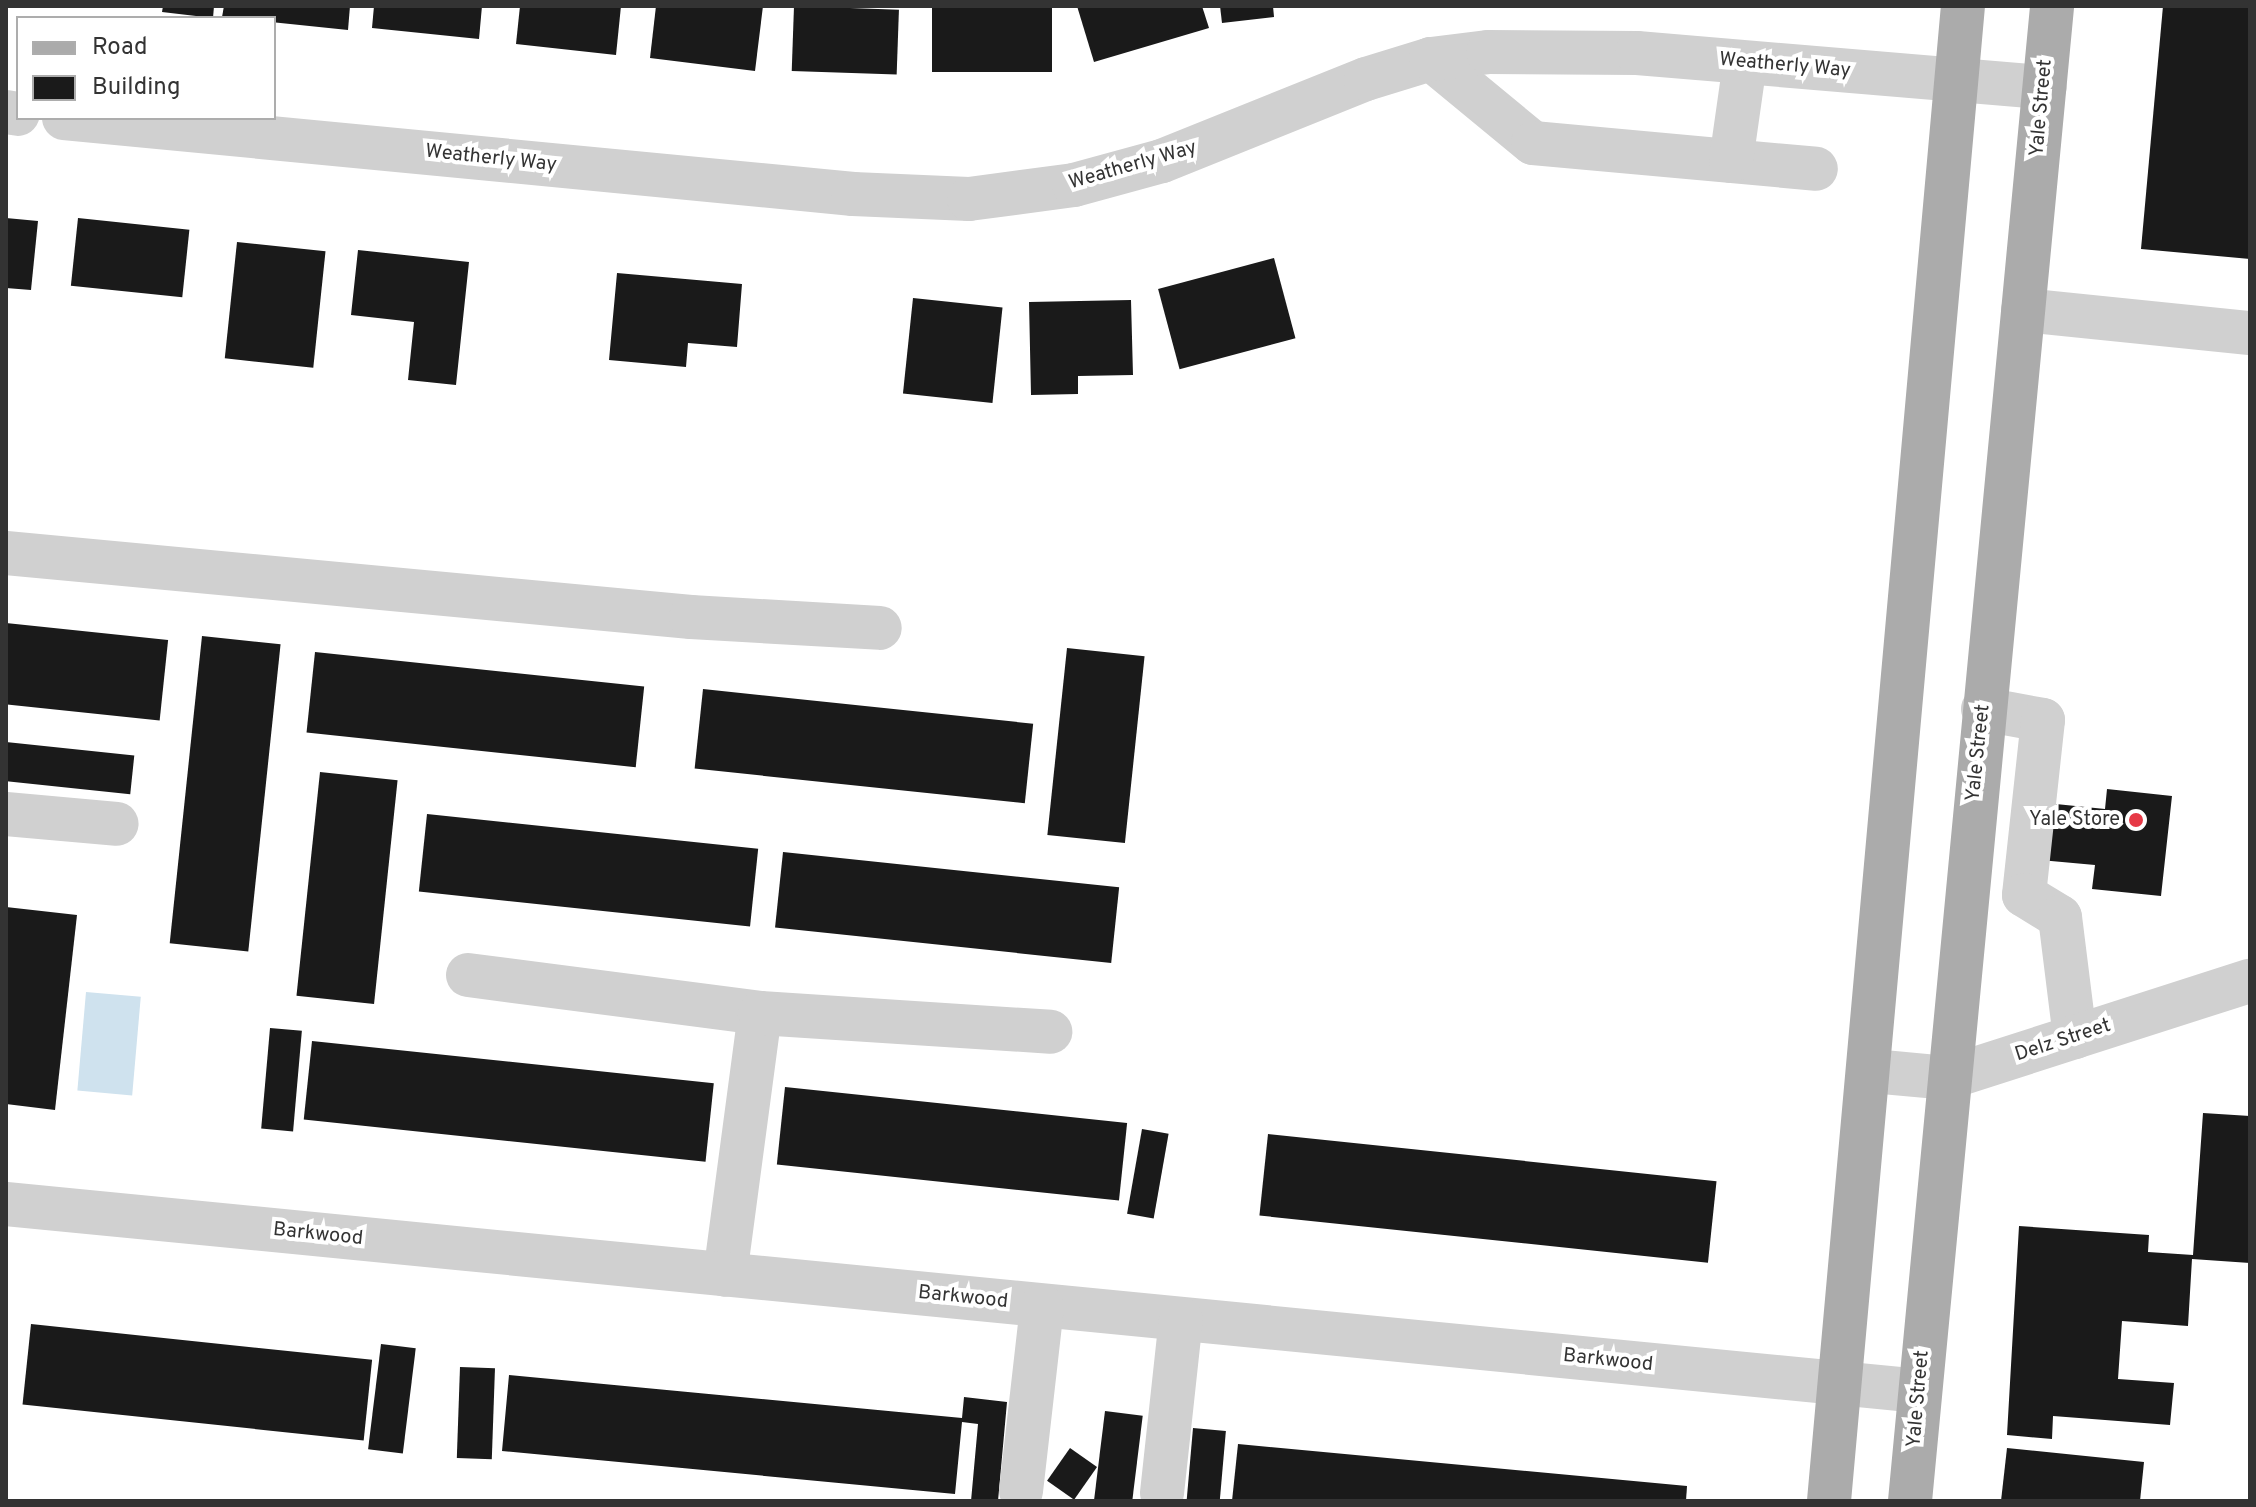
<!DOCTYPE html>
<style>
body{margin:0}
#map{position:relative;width:2256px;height:1507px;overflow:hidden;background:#fff;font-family:Overpass,sans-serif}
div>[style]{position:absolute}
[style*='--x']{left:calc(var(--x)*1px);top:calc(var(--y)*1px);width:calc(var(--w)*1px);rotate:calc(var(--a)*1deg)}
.water>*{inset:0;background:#cfe2ee;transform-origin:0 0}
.building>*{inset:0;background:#1a1a1a;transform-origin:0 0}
.minor>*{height:44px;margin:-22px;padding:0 22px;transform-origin:22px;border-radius:22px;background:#d0d0d0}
.major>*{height:44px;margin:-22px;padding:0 22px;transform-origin:22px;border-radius:22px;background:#ababab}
.dots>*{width:22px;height:22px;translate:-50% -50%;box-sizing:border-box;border:4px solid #fff;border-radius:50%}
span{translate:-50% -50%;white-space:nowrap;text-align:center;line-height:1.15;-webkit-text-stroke:8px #fff;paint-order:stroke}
.street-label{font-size:20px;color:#333}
.poi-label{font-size:20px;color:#333}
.right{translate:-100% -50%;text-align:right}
.frame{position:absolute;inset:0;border:8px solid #333;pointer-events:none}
.legend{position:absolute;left:16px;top:16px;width:260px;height:104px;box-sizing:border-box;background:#fff;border:2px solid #adadad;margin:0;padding:10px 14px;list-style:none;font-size:24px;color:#333}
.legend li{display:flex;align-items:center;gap:16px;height:40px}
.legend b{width:40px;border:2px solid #adadad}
</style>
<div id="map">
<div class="water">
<div style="left:86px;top:992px;width:55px;height:99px;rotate:5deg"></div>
</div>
<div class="building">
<div style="clip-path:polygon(163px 6px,214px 6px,213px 18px,162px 12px)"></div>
<div style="clip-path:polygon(224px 6px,350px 6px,348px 30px,222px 17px)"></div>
<div style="clip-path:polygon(374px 6px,482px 6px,479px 39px,372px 28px)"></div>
<div style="clip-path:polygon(520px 6px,621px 6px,616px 55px,516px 44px)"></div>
<div style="clip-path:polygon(656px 6px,763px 6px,755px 71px,650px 58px)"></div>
<div style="left:794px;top:6px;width:105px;height:65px;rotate:2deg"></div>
<div style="left:932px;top:6px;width:120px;height:66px"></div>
<div style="clip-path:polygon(1077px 6px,1202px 6px,1209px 28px,1094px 62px)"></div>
<div style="clip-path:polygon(1220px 6px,1273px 6px,1274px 17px,1222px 23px)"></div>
<div style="clip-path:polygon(2163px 6px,2250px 6px,2250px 259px,2141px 249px)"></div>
<div style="clip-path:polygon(6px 218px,38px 221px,31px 290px,6px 288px)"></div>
<div style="left:78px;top:218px;width:112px;height:68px;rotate:6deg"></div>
<div style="left:237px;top:242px;width:89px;height:117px;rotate:6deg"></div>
<div style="clip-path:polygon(358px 250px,469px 262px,456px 385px,408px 380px,414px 322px,351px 315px)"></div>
<div style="left:1274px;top:258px;width:83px;height:120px;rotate:75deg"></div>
<div style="clip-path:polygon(617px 273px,742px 284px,737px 347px,688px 343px,686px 367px,609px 360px)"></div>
<div style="left:913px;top:298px;width:90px;height:96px;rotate:6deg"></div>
<div style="clip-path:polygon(1131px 300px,1133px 375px,1078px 376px,1078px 394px,1031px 395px,1029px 302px)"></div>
<div style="left:6px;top:623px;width:163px;height:81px;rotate:6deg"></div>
<div style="left:202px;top:636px;width:79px;height:309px;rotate:6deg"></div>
<div style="left:1067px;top:648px;width:78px;height:188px;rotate:6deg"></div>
<div style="left:315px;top:652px;width:331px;height:81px;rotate:6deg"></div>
<div style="left:703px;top:689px;width:332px;height:80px;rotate:6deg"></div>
<div style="left:6px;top:742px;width:129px;height:39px;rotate:6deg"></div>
<div style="left:320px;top:772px;width:78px;height:225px;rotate:6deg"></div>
<div style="clip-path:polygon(2107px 789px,2172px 796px,2161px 896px,2092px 889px,2095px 865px,2040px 860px,2046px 803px,2105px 809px)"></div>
<div style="left:427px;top:814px;width:333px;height:78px;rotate:6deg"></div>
<div style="left:783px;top:852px;width:338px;height:76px;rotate:6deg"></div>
<div style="clip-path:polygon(6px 907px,77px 915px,55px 1110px,6px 1104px)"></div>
<div style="left:270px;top:1028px;width:32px;height:101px;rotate:5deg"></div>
<div style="left:312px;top:1041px;width:404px;height:79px;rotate:6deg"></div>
<div style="left:785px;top:1087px;width:344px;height:78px;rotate:6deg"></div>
<div style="clip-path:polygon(2203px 1113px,2250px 1116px,2250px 1263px,2192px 1259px,2188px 1326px,2122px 1321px,2118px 1379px,2174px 1383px,2170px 1425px,2053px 1416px,2052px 1439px,2007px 1435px,2019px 1226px,2149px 1235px,2148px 1252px,2193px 1255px)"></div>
<div style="left:1142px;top:1129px;width:27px;height:86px;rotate:10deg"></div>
<div style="left:1268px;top:1134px;width:451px;height:82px;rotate:6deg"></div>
<div style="left:31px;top:1324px;width:343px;height:81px;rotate:6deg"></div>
<div style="left:381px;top:1344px;width:35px;height:106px;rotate:7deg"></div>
<div style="left:460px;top:1367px;width:35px;height:91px;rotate:2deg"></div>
<div style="clip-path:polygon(509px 1375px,962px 1418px,964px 1397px,1007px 1402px,998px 1501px,971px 1501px,978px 1424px,962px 1422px,955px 1494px,502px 1451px)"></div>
<div style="left:1105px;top:1411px;width:38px;height:91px;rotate:7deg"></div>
<div style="left:1193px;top:1428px;width:33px;height:73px;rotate:5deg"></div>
<div style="clip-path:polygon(1238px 1444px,1687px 1486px,1686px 1501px,1232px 1501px)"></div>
<div style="left:1070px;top:1448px;width:33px;height:40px;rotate:35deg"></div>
<div style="clip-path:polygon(2007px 1448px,2144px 1462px,2140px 1501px,2001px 1501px)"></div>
</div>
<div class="minor">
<div style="--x:1431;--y:59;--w:132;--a:39.5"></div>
<div style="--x:1533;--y:143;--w:284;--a:5.2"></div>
<div style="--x:6;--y:112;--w:12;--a:9"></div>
<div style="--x:64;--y:118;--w:793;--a:5.5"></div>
<div style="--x:853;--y:194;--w:116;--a:2.5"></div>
<div style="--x:969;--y:199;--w:106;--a:-7.6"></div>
<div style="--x:1074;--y:185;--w:91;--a:-15.3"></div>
<div style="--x:1162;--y:161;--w:220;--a:-21.9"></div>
<div style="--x:1366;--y:79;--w:68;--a:-17.1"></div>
<div style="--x:1431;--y:59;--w:57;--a:-7"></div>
<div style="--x:1488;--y:52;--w:149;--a:0.4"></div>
<div style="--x:1637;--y:53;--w:409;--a:4.8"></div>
<div style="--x:1731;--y:161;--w:99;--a:-81.9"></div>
<div style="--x:2023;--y:310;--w:228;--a:5.8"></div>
<div style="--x:6;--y:553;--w:688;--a:5.34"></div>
<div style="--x:691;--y:617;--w:189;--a:3.3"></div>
<div style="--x:1983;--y:709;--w:61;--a:10.4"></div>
<div style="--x:2043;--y:720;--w:176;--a:96.2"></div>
<div style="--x:2024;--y:895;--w:42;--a:31.4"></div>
<div style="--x:2060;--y:917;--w:121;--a:82.9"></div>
<div style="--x:6;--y:814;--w:111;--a:5.1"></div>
<div style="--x:468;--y:975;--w:294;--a:7.4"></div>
<div style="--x:760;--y:1013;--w:264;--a:97.6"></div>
<div style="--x:760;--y:1013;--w:291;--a:3.7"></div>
<div style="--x:1872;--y:1071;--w:75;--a:5.3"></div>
<div style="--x:1947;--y:1078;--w:318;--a:-17.8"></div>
<div style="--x:6;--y:1204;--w:1923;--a:5.58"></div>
<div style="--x:1021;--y:1491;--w:186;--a:-83.5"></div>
<div style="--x:1162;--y:1493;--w:175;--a:-83.8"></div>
</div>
<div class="major">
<div style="--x:1829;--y:1501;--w:1501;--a:-84.88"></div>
<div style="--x:1910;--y:1501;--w:1502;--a:-84.57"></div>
</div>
<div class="dots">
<div style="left:2136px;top:820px;background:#e63946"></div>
</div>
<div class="street-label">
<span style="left:1785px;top:66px;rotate:5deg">Weatherly Way</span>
<span style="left:2042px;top:108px;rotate:-85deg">Yale Street</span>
<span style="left:491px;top:159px;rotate:6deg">Weatherly Way</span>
<span style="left:1133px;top:166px;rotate:-16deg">Weatherly Way</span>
<span style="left:1979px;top:753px;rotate:-84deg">Yale Street</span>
<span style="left:2063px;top:1041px;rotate:-18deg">Delz Street</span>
<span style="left:318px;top:1235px;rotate:6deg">Barkwood</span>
<span style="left:963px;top:1298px;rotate:6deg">Barkwood</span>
<span style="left:1608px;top:1361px;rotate:6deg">Barkwood</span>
<span style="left:1919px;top:1399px;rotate:-85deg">Yale Street</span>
</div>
<div class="poi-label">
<span class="right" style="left:2120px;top:820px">Yale Store</span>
</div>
<div class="frame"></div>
<ul class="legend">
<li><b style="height:10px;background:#ababab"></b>Road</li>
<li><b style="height:22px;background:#1a1a1a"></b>Building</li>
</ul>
</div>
